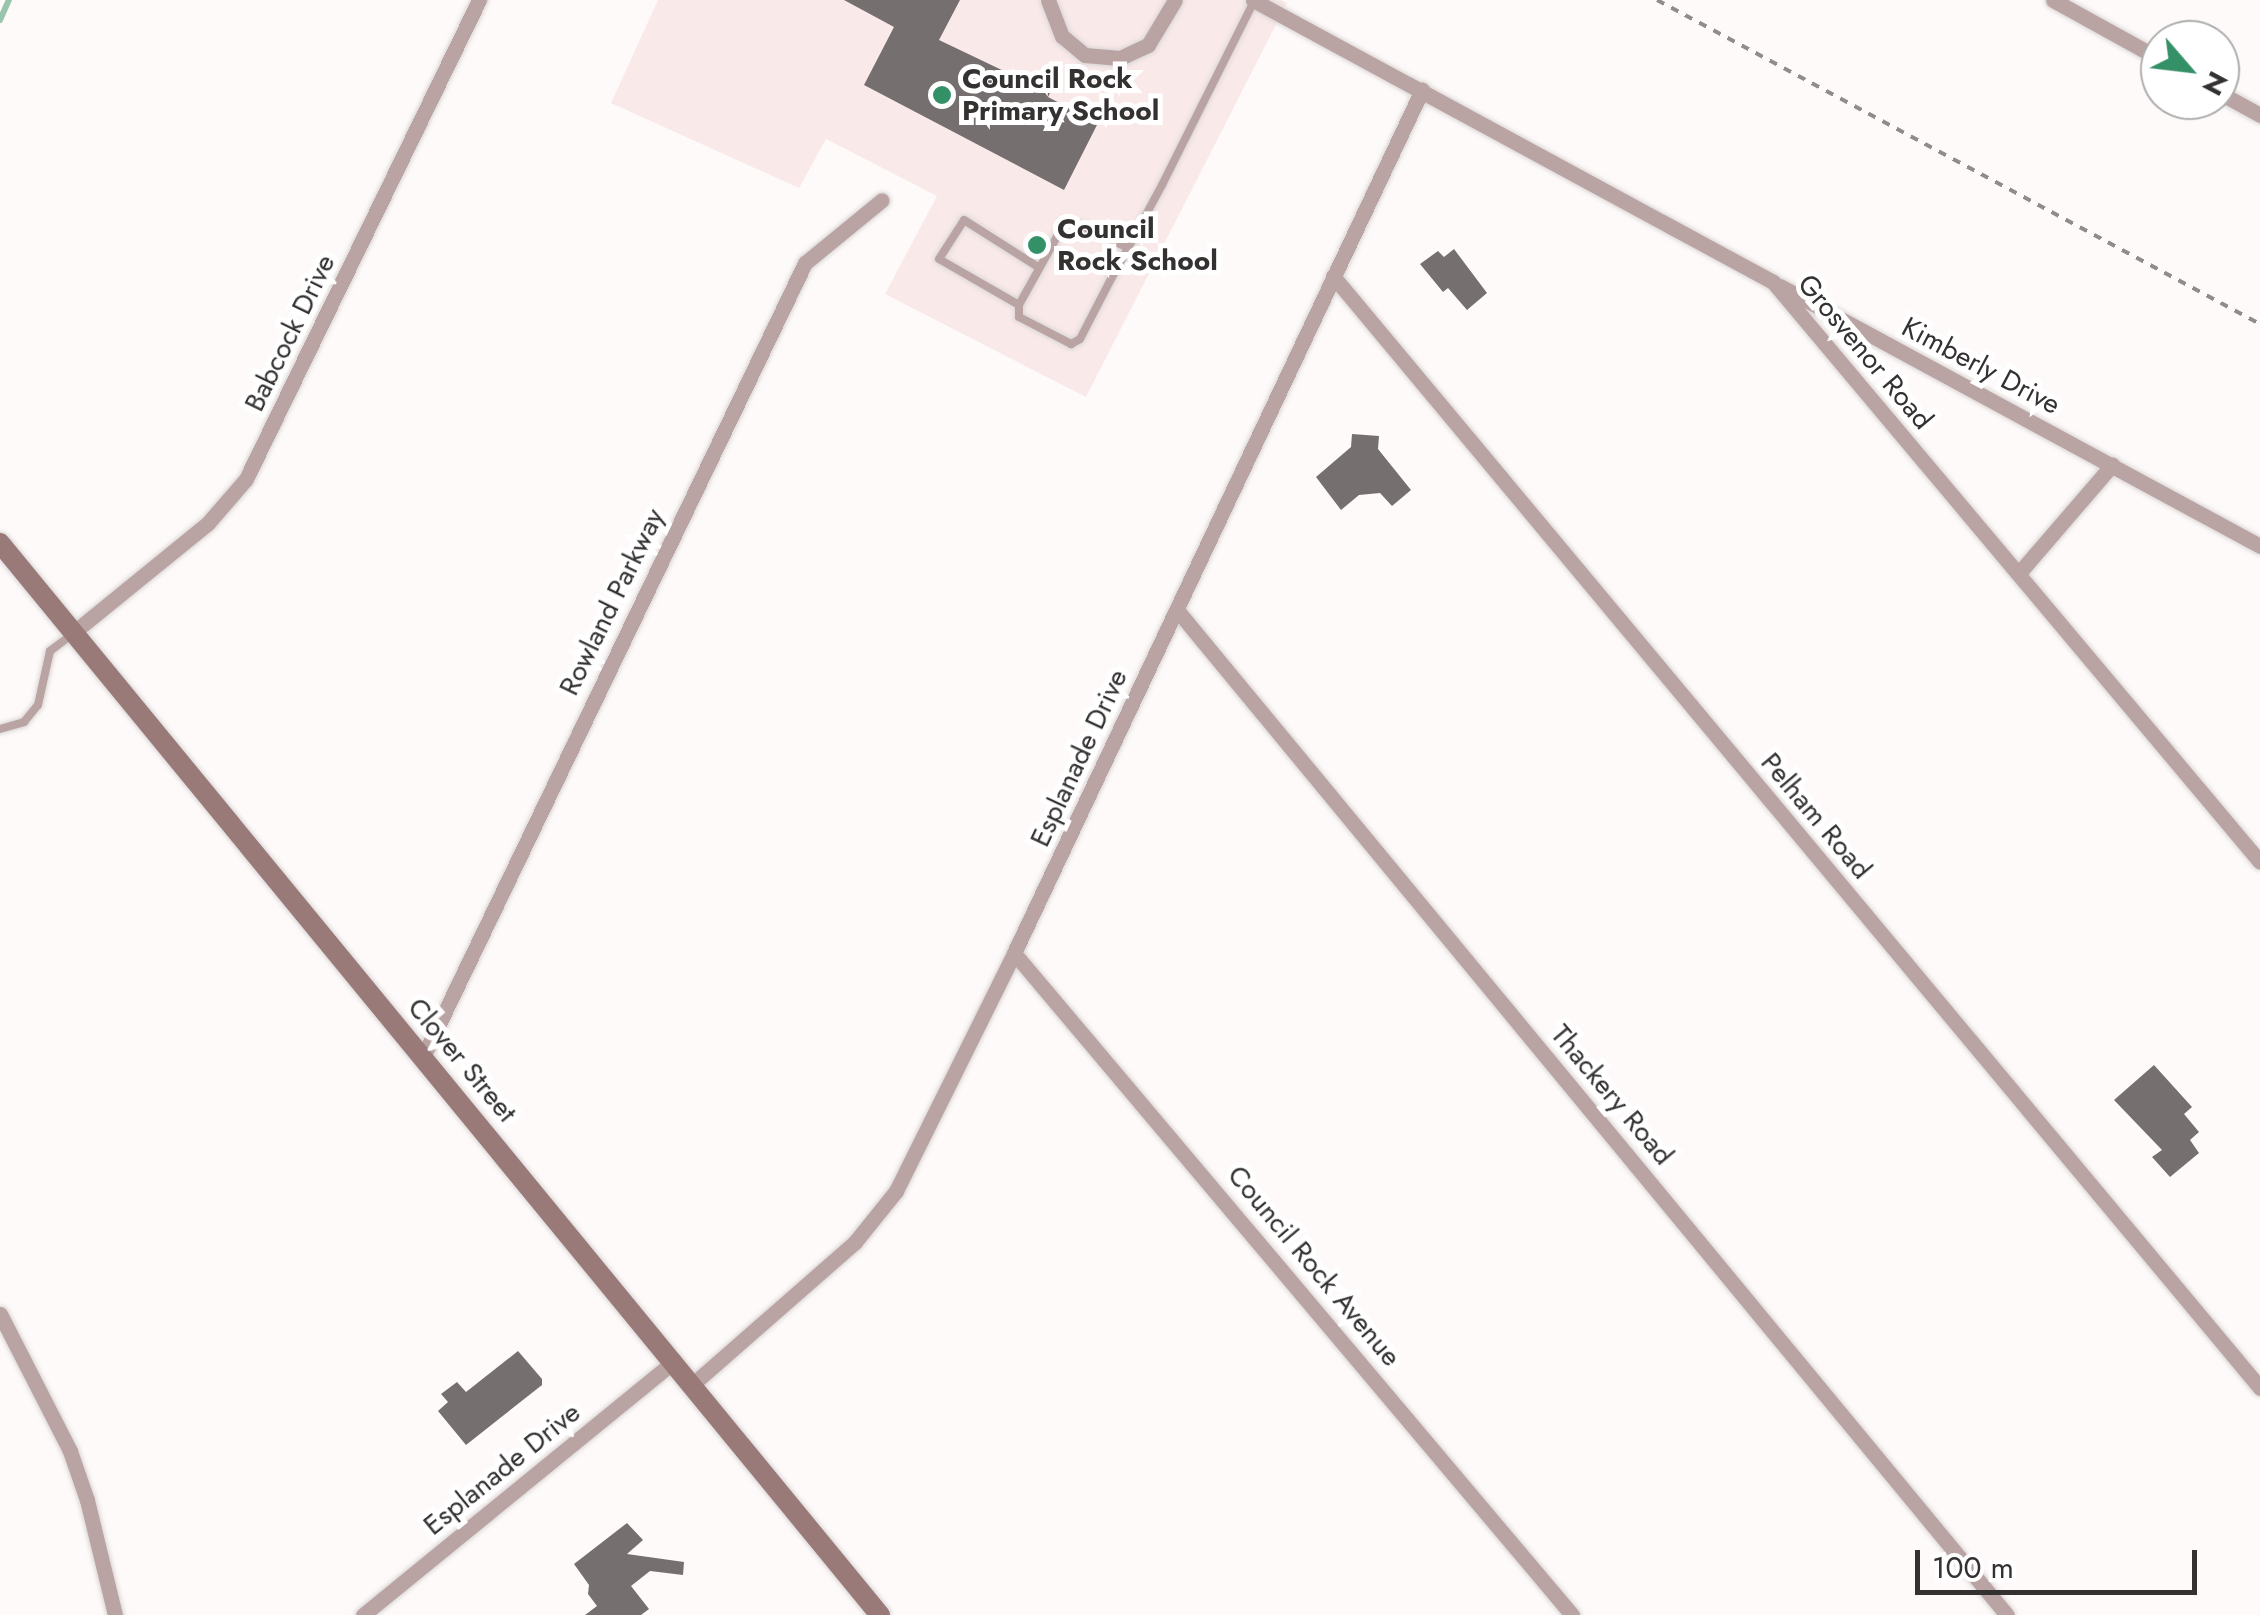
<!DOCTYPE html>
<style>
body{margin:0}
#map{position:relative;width:2260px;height:1615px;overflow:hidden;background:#fefafa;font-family:Jost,sans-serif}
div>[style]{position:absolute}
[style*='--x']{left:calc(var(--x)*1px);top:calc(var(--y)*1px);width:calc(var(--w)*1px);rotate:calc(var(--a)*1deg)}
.built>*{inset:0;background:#fae9e9}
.stream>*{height:6px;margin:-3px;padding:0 3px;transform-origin:3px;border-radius:3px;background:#99c5ad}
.building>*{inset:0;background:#766f6f}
.path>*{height:4px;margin-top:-2px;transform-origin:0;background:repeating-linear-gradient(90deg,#8f8c8c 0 8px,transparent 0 16px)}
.roads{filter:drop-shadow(0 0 2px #dad6d6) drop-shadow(0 0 2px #dad6d6)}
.service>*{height:8px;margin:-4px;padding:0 4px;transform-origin:4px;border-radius:4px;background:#baa4a3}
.minor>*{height:15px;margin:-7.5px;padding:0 7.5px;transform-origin:7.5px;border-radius:7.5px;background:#baa4a3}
.secondary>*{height:20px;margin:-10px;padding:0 10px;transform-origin:10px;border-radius:10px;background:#997a79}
.dots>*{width:28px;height:28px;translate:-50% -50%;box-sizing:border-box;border:5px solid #fff;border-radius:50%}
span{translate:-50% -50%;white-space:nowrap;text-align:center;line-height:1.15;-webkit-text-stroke:10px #fff;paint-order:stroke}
.poi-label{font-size:28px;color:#343131;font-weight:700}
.left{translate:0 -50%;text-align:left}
.street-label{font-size:28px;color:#343131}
.north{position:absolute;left:2140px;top:20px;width:100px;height:100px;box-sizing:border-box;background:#fff;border:2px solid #aeadad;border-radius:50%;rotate:118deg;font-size:28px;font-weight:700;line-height:40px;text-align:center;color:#343131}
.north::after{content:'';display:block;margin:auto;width:35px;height:45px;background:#349067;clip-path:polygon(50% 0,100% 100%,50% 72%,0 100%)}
.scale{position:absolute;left:1915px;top:1550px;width:282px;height:45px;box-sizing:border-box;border:5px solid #343131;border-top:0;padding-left:12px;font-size:30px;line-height:35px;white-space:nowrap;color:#343131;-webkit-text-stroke:8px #fff;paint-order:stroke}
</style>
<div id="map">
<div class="built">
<div style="clip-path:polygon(658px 0,1282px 0,1287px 3px,1086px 397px,885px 294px,937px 196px,826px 139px,799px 188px,611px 103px)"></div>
</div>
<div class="stream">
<div style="--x:0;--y:20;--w:22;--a:-66"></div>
</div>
<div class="building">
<div style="clip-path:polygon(844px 0,960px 0,939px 40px,1050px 93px,1048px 97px,1098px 123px,1064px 190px,864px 85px,894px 27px)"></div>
<div style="clip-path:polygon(1454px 249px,1487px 293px,1467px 310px,1448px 288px,1443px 292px,1420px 264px,1438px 251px,1444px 257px)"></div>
<div style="clip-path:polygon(1352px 434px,1379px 436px,1378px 449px,1411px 490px,1392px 506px,1380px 493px,1359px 495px,1341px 510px,1316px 477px,1351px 447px)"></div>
<div style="clip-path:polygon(2154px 1065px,2192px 1107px,2184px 1114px,2199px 1132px,2190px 1140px,2199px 1153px,2170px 1177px,2152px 1157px,2162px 1150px,2114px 1100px)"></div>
<div style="clip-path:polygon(518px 1351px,542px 1379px,542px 1385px,466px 1445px,438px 1411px,448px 1402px,441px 1394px,457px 1382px,466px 1392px)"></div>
<div style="clip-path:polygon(627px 1523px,643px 1540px,627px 1554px,684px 1562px,683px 1575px,650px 1571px,631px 1586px,649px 1609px,641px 1615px,585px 1615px,597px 1606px,588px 1594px,589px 1585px,574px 1564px)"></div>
</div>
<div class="path">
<div style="--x:1657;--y:0;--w:685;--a:28.25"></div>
</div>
<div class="roads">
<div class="service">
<div style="--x:1128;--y:248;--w:51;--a:-154.4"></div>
<div style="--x:1082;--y:226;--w:18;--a:-174"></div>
<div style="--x:1064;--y:224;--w:93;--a:119.1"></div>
<div style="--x:1019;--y:305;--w:12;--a:90"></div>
<div style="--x:1019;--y:317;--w:59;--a:27.4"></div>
<div style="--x:1071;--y:344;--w:10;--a:-29"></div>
<div style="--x:1080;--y:339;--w:70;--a:-62.7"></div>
<div style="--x:1112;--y:277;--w:33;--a:-61"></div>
<div style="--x:1128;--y:248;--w:72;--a:-61.6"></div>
<div style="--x:1162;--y:185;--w:206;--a:-63.4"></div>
<div style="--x:1019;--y:305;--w:92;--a:-150.1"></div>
<div style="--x:939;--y:259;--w:46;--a:-57.3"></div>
<div style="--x:964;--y:220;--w:88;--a:32.4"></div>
<div style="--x:0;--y:729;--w:25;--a:-16"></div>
<div style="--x:24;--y:722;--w:22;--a:-51"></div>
<div style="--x:38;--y:705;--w:55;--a:-77.5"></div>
<div style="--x:50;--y:651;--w:26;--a:-37"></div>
</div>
<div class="minor">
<div style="--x:1048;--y:0;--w:39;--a:69"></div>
<div style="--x:1062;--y:36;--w:30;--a:40"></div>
<div style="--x:1085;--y:55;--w:35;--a:5"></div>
<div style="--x:1120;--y:58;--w:31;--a:-25"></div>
<div style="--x:1148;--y:45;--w:52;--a:-59"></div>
<div style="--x:1253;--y:0;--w:592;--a:28.47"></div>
<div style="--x:1773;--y:282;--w:757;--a:49.98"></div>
<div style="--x:2053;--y:0;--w:122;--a:28.9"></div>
<div style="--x:2220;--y:93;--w:46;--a:28.8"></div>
<div style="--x:1333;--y:276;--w:1448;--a:50.18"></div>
<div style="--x:1780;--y:286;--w:546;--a:28.44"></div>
<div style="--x:2019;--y:573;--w:143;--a:-49.3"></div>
<div style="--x:1177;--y:610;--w:1303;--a:50.45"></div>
<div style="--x:74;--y:632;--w:173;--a:-39.1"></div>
<div style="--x:208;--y:523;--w:58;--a:-49.2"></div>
<div style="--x:246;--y:479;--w:533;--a:-64.06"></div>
<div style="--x:1014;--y:953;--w:866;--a:49.87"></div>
<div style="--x:424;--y:1055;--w:879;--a:-64.31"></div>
<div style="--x:805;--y:263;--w:99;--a:-39.3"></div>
<div style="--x:0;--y:1314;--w:154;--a:62.9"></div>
<div style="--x:70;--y:1451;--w:52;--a:70.9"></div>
<div style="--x:87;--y:1500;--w:118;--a:76.3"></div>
<div style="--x:693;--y:1384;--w:215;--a:-41.2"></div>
<div style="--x:855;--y:1242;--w:65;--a:-51.2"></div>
<div style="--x:896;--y:1191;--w:266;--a:-63.6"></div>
<div style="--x:1014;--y:953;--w:955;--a:-64.7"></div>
<div style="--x:363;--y:1615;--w:402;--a:-39.2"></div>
</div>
<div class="secondary">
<div style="--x:0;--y:543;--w:1387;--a:50.62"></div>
</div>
</div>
<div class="dots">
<div style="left:942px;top:95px;background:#349067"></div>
<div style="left:1037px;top:245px;background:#349067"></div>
</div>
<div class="poi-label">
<span class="left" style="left:962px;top:95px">Council Rock<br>Primary School</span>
<span class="left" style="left:1057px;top:245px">Council<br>Rock School</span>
</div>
<div class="street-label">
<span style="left:290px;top:333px;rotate:-64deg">Babcock Drive</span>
<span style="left:1865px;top:352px;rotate:50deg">Grosvenor Road</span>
<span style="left:1981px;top:366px;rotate:28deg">Kimberly Drive</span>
<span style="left:612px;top:602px;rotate:-64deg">Rowland Parkway</span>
<span style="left:1079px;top:758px;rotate:-65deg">Esplanade Drive</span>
<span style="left:1816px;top:816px;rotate:50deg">Pelham Road</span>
<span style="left:462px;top:1060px;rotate:50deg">Clover Street</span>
<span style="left:1612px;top:1095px;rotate:50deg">Thackery Road</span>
<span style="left:1314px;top:1266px;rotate:50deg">Council Rock Avenue</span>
<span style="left:502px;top:1469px;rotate:-39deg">Esplanade Drive</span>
</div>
<div class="north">N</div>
<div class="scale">100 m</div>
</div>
